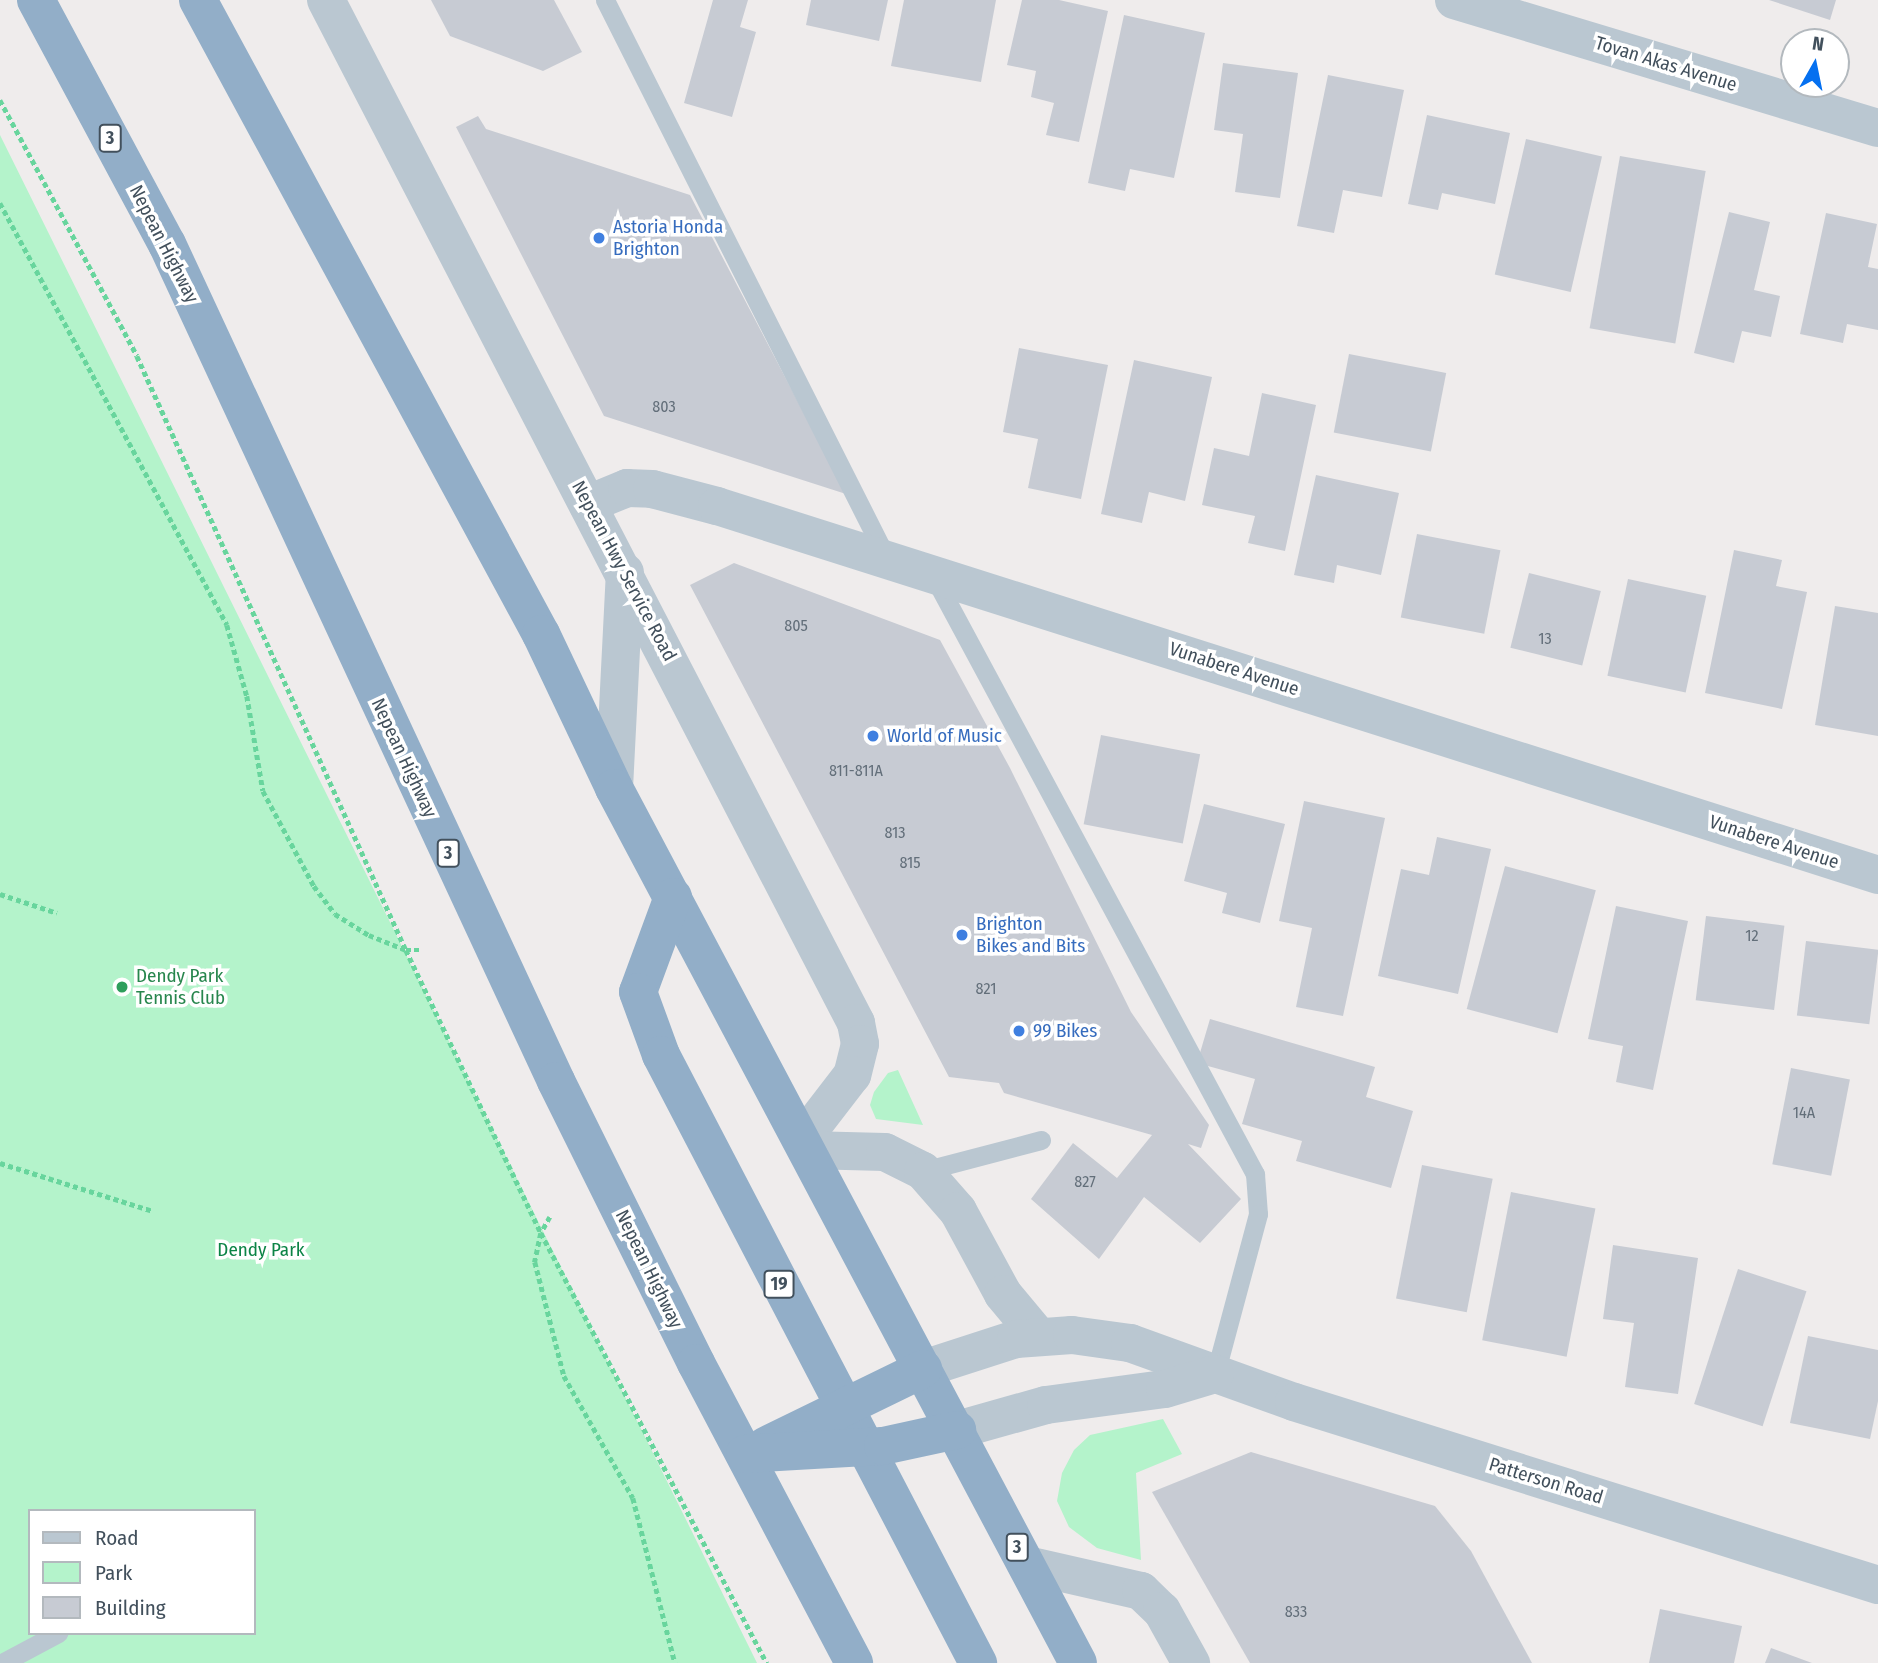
<!DOCTYPE html>
<style>
body{margin:0}
#map{position:relative;width:1878px;height:1663px;overflow:hidden;background:#efecec;font-family:"Fira Sans Condensed",sans-serif}
div>[style]{position:absolute}
[style*='--x']{left:calc(var(--x)*1px);top:calc(var(--y)*1px);width:calc(var(--w)*1px);rotate:calc(var(--a)*1deg)}
.green>*{inset:0;background:#b4f3cb}
.building>*{inset:0;background:#c7cbd3;transform-origin:0 0}
.path>*{height:4.5px;margin-top:-2.25px;transform-origin:0;background:repeating-linear-gradient(90deg,#68d59d 0 5px,transparent 0 8.5px)}
.service>*{height:19px;margin:-9.5px;padding:0 9.5px;transform-origin:9.5px;border-radius:9.5px;background:#bac7d1}
.minor>*{height:38px;margin:-19px;padding:0 19px;transform-origin:19px;border-radius:19px;background:#bac7d1}
.tertiary>*{height:38px;margin:-19px;padding:0 19px;transform-origin:19px;border-radius:19px;background:#bac7d1}
.trunk>*{height:38px;margin:-19px;padding:0 19px;transform-origin:19px;border-radius:19px;background:#92aec8}
.dots>*{width:19px;height:19px;translate:-50% -50%;box-sizing:border-box;border:4px solid #fff;border-radius:50%}
span{translate:-50% -50%;white-space:nowrap;text-align:center;line-height:1.15;-webkit-text-stroke:7px #fff;paint-order:stroke}
.number-label{font-size:16px;color:#636f7a}
.number-label span{-webkit-text-stroke-width:0}
.shield-label span{padding:2px 5px;background:#fff;border:2px solid;border-radius:5px;-webkit-text-stroke-width:0}
.shield-label{font-size:18px;color:#42505c;font-weight:700}
.street-label{font-size:19px;color:#42505c}
.shop-label{font-size:19px;color:#366cbe}
.left{translate:0 -50%;text-align:left}
.leisure-label{font-size:19px;color:#27864d}
.park-label{font-size:19px;color:#0c8446}
.legend{position:absolute;left:28px;top:1509px;width:228px;height:126px;box-sizing:border-box;background:#fff;border:2px solid #b3b9be;margin:0;padding:9px 12px;list-style:none;font-size:21px;color:#42505c}
.legend li{display:flex;align-items:center;gap:14px;height:35px}
.legend b{width:35px;border:2px solid #b3b9be}
.north{position:absolute;left:1780px;top:28px;width:70px;height:70px;box-sizing:border-box;background:#fff;border:2px solid #b3b9be;border-radius:50%;rotate:9deg;font-size:19px;font-weight:700;line-height:28px;text-align:center;color:#42505c}
.north::after{content:'';display:block;margin:auto;width:24px;height:32px;background:#0570f0;clip-path:polygon(50% 0,100% 100%,50% 72%,0 100%)}
</style>
<div id="map">
<div class="green">
<div style="clip-path:polygon(evenodd,0 135px,757px 1663px,0 1663px,0 135px,30px 1511px,254px 1511px,254px 1633px,30px 1633px,30px 1511px)"></div>
<div style="clip-path:polygon(898px 1070px,923px 1125px,876px 1119px,870px 1105px,874px 1092px,888px 1073px)"></div>
<div style="clip-path:polygon(1163px 1419px,1182px 1454px,1136px 1473px,1141px 1560px,1097px 1548px,1069px 1527px,1057px 1501px,1062px 1473px,1074px 1450px,1090px 1435px)"></div>
</div>
<div class="building">
<div style="clip-path:polygon(431px 0,554px 0,582px 52px,543px 71px,450px 36px)"></div>
<div style="clip-path:polygon(713px 0,748px 0,740px 27px,756px 32px,732px 117px,684px 103px)"></div>
<div style="clip-path:polygon(811px 0,888px 0,879px 41px,806px 25px)"></div>
<div style="clip-path:polygon(904px 0,996px 0,981px 82px,891px 66px)"></div>
<div style="clip-path:polygon(1022px 0,1059px 0,1108px 11px,1079px 142px,1046px 135px,1054px 103px,1031px 97px,1036px 71px,1007px 65px)"></div>
<div style="clip-path:polygon(1769px 0,1836px 0,1830px 20px)"></div>
<div style="clip-path:polygon(1124px 15px,1205px 33px,1174px 178px,1130px 169px,1125px 191px,1088px 183px)"></div>
<div style="clip-path:polygon(1223px 63px,1298px 73px,1280px 198px,1235px 192px,1243px 134px,1214px 130px)"></div>
<div style="clip-path:polygon(1328px 75px,1404px 90px,1382px 197px,1343px 190px,1334px 233px,1297px 226px)"></div>
<div style="clip-path:polygon(1427px 115px,1510px 133px,1495px 204px,1442px 193px,1438px 210px,1408px 204px)"></div>
<div style="clip-path:polygon(478px 116px,486px 129px,690px 195px,846px 494px,604px 416px,456px 127px)"></div>
<div style="left:1526px;top:139px;width:78px;height:139px;rotate:13deg"></div>
<div style="left:1620px;top:156px;width:87px;height:175px;rotate:10deg"></div>
<div style="clip-path:polygon(1729px 212px,1770px 222px,1754px 290px,1780px 296px,1771px 337px,1742px 331px,1734px 363px,1694px 353px)"></div>
<div style="clip-path:polygon(1826px 213px,1877px 224px,1868px 267px,1878px 269px,1878px 330px,1847px 324px,1843px 343px,1800px 334px)"></div>
<div style="clip-path:polygon(1019px 348px,1108px 365px,1081px 499px,1028px 488px,1038px 439px,1003px 432px)"></div>
<div style="left:1349px;top:354px;width:99px;height:80px;rotate:11deg"></div>
<div style="clip-path:polygon(1134px 360px,1212px 377px,1185px 501px,1149px 492px,1142px 523px,1101px 514px)"></div>
<div style="clip-path:polygon(1262px 393px,1316px 405px,1285px 551px,1248px 543px,1255px 516px,1202px 505px,1214px 448px,1249px 456px)"></div>
<div style="clip-path:polygon(1316px 475px,1399px 493px,1381px 575px,1337px 565px,1334px 583px,1294px 575px)"></div>
<div style="left:1417px;top:534px;width:85px;height:85px;rotate:11deg"></div>
<div style="clip-path:polygon(1734px 550px,1782px 560px,1776px 586px,1807px 592px,1782px 709px,1705px 693px)"></div>
<div style="clip-path:polygon(734px 563px,940px 640px,1010px 768px,1131px 1012px,1209px 1125px,1201px 1148px,1188px 1144px,1241px 1199px,1200px 1243px,1144px 1197px,1099px 1259px,1031px 1199px,1073px 1143px,1117px 1178px,1152px 1135px,1004px 1093px,999px 1083px,949px 1077px,690px 585px)"></div>
<div style="left:1529px;top:573px;width:74px;height:77px;rotate:14deg"></div>
<div style="left:1628px;top:579px;width:80px;height:99px;rotate:12deg"></div>
<div style="clip-path:polygon(1835px 606px,1878px 613px,1878px 736px,1815px 725px)"></div>
<div style="left:1101px;top:735px;width:101px;height:91px;rotate:11deg"></div>
<div style="clip-path:polygon(1304px 801px,1385px 818px,1343px 1016px,1296px 1007px,1312px 928px,1279px 921px)"></div>
<div style="clip-path:polygon(1204px 804px,1285px 824px,1260px 923px,1222px 913px,1227px 893px,1184px 881px)"></div>
<div style="clip-path:polygon(1437px 837px,1491px 849px,1458px 994px,1378px 976px,1401px 869px,1429px 875px)"></div>
<div style="left:1505px;top:866px;width:94px;height:148px;rotate:15deg"></div>
<div style="clip-path:polygon(1616px 906px,1688px 921px,1653px 1090px,1616px 1082px,1623px 1046px,1588px 1039px)"></div>
<div style="left:1706px;top:916px;width:79px;height:85px;rotate:7deg"></div>
<div style="left:1806px;top:941px;width:73px;height:75px;rotate:7deg"></div>
<div style="clip-path:polygon(1210px 1019px,1375px 1067px,1366px 1097px,1413px 1111px,1391px 1188px,1296px 1161px,1302px 1141px,1242px 1124px,1255px 1079px,1197px 1063px)"></div>
<div style="left:1791px;top:1068px;width:60px;height:98px;rotate:11deg"></div>
<div style="left:1422px;top:1165px;width:72px;height:136px;rotate:11deg"></div>
<div style="left:1511px;top:1192px;width:86px;height:151px;rotate:11deg"></div>
<div style="clip-path:polygon(1613px 1245px,1698px 1258px,1678px 1394px,1625px 1387px,1634px 1323px,1603px 1319px)"></div>
<div style="left:1738px;top:1269px;width:72px;height:142px;rotate:18deg"></div>
<div style="clip-path:polygon(1808px 1336px,1878px 1350px,1878px 1401px,1870px 1439px,1790px 1423px)"></div>
<div style="clip-path:polygon(1251px 1452px,1435px 1506px,1471px 1551px,1532px 1663px,1250px 1663px,1152px 1492px)"></div>
<div style="clip-path:polygon(1660px 1609px,1742px 1626px,1734px 1663px,1649px 1663px)"></div>
<div style="clip-path:polygon(1771px 1648px,1812px 1663px,1765px 1663px)"></div>
</div>
<div class="path">
<div style="--x:0;--y:100;--w:290;--a:61.8"></div>
<div style="--x:137;--y:356;--w:652;--a:65.64"></div>
<div style="--x:406;--y:950;--w:314;--a:64.5"></div>
<div style="--x:541;--y:1233;--w:486;--a:62.3"></div>
<div style="--x:0;--y:203;--w:479;--a:61.7"></div>
<div style="--x:227;--y:625;--w:74;--a:74.3"></div>
<div style="--x:247;--y:696;--w:96;--a:80.4"></div>
<div style="--x:263;--y:791;--w:108;--a:61.8"></div>
<div style="--x:314;--y:886;--w:35;--a:53"></div>
<div style="--x:335;--y:914;--w:40;--a:32"></div>
<div style="--x:369;--y:935;--w:40;--a:22"></div>
<div style="--x:406;--y:950;--w:15;--a:0"></div>
<div style="--x:0;--y:894;--w:60;--a:18.4"></div>
<div style="--x:0;--y:1163;--w:160;--a:17.4"></div>
<div style="--x:550;--y:1217;--w:18;--a:119"></div>
<div style="--x:541;--y:1233;--w:30;--a:102"></div>
<div style="--x:535;--y:1262;--w:118;--a:75.7"></div>
<div style="--x:564;--y:1376;--w:140;--a:60.5"></div>
<div style="--x:633;--y:1498;--w:170;--a:75.7"></div>
</div>
<div class="service">
<div style="--x:605;--y:0;--w:626;--a:63.23"></div>
<div style="--x:934;--y:577;--w:678;--a:61.73"></div>
<div style="--x:1255;--y:1174;--w:40;--a:85.7"></div>
<div style="--x:1258;--y:1214;--w:166;--a:105"></div>
<div style="--x:923;--y:1171;--w:122;--a:-14.7"></div>
<div style="--x:2;--y:1663;--w:64;--a:-28.2"></div>
</div>
<div class="minor">
<div style="--x:326;--y:0;--w:1152;--a:62.61"></div>
<div style="--x:856;--y:1023;--w:21;--a:79"></div>
<div style="--x:860;--y:1044;--w:32;--a:104"></div>
<div style="--x:852;--y:1075;--w:82;--a:127.6"></div>
<div style="--x:1454;--y:0;--w:443;--a:16.8"></div>
<div style="--x:588;--y:504;--w:42;--a:-22.3"></div>
<div style="--x:627;--y:488;--w:25;--a:2"></div>
<div style="--x:652;--y:489;--w:67;--a:14.7"></div>
<div style="--x:717;--y:506;--w:1218;--a:17.63"></div>
<div style="--x:614;--y:788;--w:216;--a:-87.1"></div>
<div style="--x:1027;--y:1565;--w:117;--a:12.8"></div>
<div style="--x:1141;--y:1591;--w:29;--a:44"></div>
<div style="--x:1162;--y:1611;--w:60;--a:60.9"></div>
</div>
<div class="tertiary">
<div style="--x:807;--y:1150;--w:78;--a:1.5"></div>
<div style="--x:885;--y:1152;--w:42;--a:26.6"></div>
<div style="--x:923;--y:1171;--w:53;--a:48.8"></div>
<div style="--x:958;--y:1211;--w:94;--a:61.5"></div>
<div style="--x:1003;--y:1294;--w:55;--a:50.2"></div>
<div style="--x:923;--y:1369;--w:98;--a:-17.9"></div>
<div style="--x:1016;--y:1339;--w:56;--a:-4.1"></div>
<div style="--x:1072;--y:1335;--w:59;--a:7.9"></div>
<div style="--x:1130;--y:1343;--w:174;--a:19.8"></div>
<div style="--x:1294;--y:1402;--w:612;--a:17.4"></div>
<div style="--x:957;--y:1430;--w:92;--a:-15.7"></div>
<div style="--x:1046;--y:1405;--w:120;--a:-7.7"></div>
<div style="--x:1165;--y:1389;--w:52;--a:-16.7"></div>
</div>
<div class="trunk">
<div style="--x:36;--y:0;--w:277;--a:61.8"></div>
<div style="--x:167;--y:244;--w:923;--a:65.07"></div>
<div style="--x:556;--y:1081;--w:315;--a:63.6"></div>
<div style="--x:696;--y:1363;--w:339;--a:62.2"></div>
<div style="--x:198;--y:0;--w:721;--a:61.59"></div>
<div style="--x:541;--y:634;--w:170;--a:64.6"></div>
<div style="--x:614;--y:788;--w:990;--a:62.06"></div>
<div style="--x:673;--y:897;--w:101;--a:110.2"></div>
<div style="--x:638;--y:992;--w:67;--a:69.9"></div>
<div style="--x:661;--y:1055;--w:686;--a:62.46"></div>
<div style="--x:765;--y:1446;--w:176;--a:-26"></div>
<div style="--x:745;--y:1454;--w:138;--a:-3.3"></div>
<div style="--x:883;--y:1446;--w:76;--a:-12.2"></div>
</div>
<div class="dots">
<div style="left:599px;top:238px;background:#3f7fe0"></div>
<div style="left:873px;top:736px;background:#3f7fe0"></div>
<div style="left:962px;top:935px;background:#3f7fe0"></div>
<div style="left:122px;top:987px;background:#2e9e5b"></div>
<div style="left:1019px;top:1031px;background:#3f7fe0"></div>
</div>
<div class="number-label">
<span style="left:664px;top:407px">803</span>
<span style="left:796px;top:626px">805</span>
<span style="left:1545px;top:639px">13</span>
<span style="left:856px;top:771px">811-811A</span>
<span style="left:895px;top:833px">813</span>
<span style="left:910px;top:863px">815</span>
<span style="left:1752px;top:936px">12</span>
<span style="left:986px;top:989px">821</span>
<span style="left:1804px;top:1113px">14A</span>
<span style="left:1085px;top:1182px">827</span>
<span style="left:1296px;top:1612px">833</span>
</div>
<div class="shield-label">
<span style="left:110px;top:138px">3</span>
<span style="left:448px;top:853px">3</span>
<span style="left:779px;top:1284px">19</span>
<span style="left:1017px;top:1547px">3</span>
</div>
<div class="street-label">
<span style="left:1666px;top:64px;rotate:17deg">Tovan Akas Avenue</span>
<span style="left:164px;top:244px;rotate:63deg">Nepean Highway</span>
<span style="left:624px;top:571px;rotate:62deg">Nepean Hwy Service Road</span>
<span style="left:1234px;top:669px;rotate:18deg">Vunabere Avenue</span>
<span style="left:404px;top:758px;rotate:65deg">Nepean Highway</span>
<span style="left:1774px;top:842px;rotate:18deg">Vunabere Avenue</span>
<span style="left:649px;top:1269px;rotate:64deg">Nepean Highway</span>
<span style="left:1546px;top:1481px;rotate:17deg">Patterson Road</span>
</div>
<div class="shop-label">
<span class="left" style="left:613px;top:238px">Astoria Honda<br>Brighton</span>
<span class="left" style="left:887px;top:736px">World of Music</span>
<span class="left" style="left:976px;top:935px">Brighton<br>Bikes and Bits</span>
<span class="left" style="left:1033px;top:1031px">99 Bikes</span>
</div>
<div class="leisure-label">
<span class="left" style="left:136px;top:987px">Dendy Park<br>Tennis Club</span>
</div>
<div class="park-label">
<span style="left:261px;top:1250px">Dendy Park</span>
</div>
<ul class="legend">
<li><b style="height:9px;background:#bac7d1"></b>Road</li>
<li><b style="height:19px;background:#b4f3cb"></b>Park</li>
<li><b style="height:19px;background:#c7cbd3"></b>Building</li>
</ul>
<div class="north">N</div>
</div>
